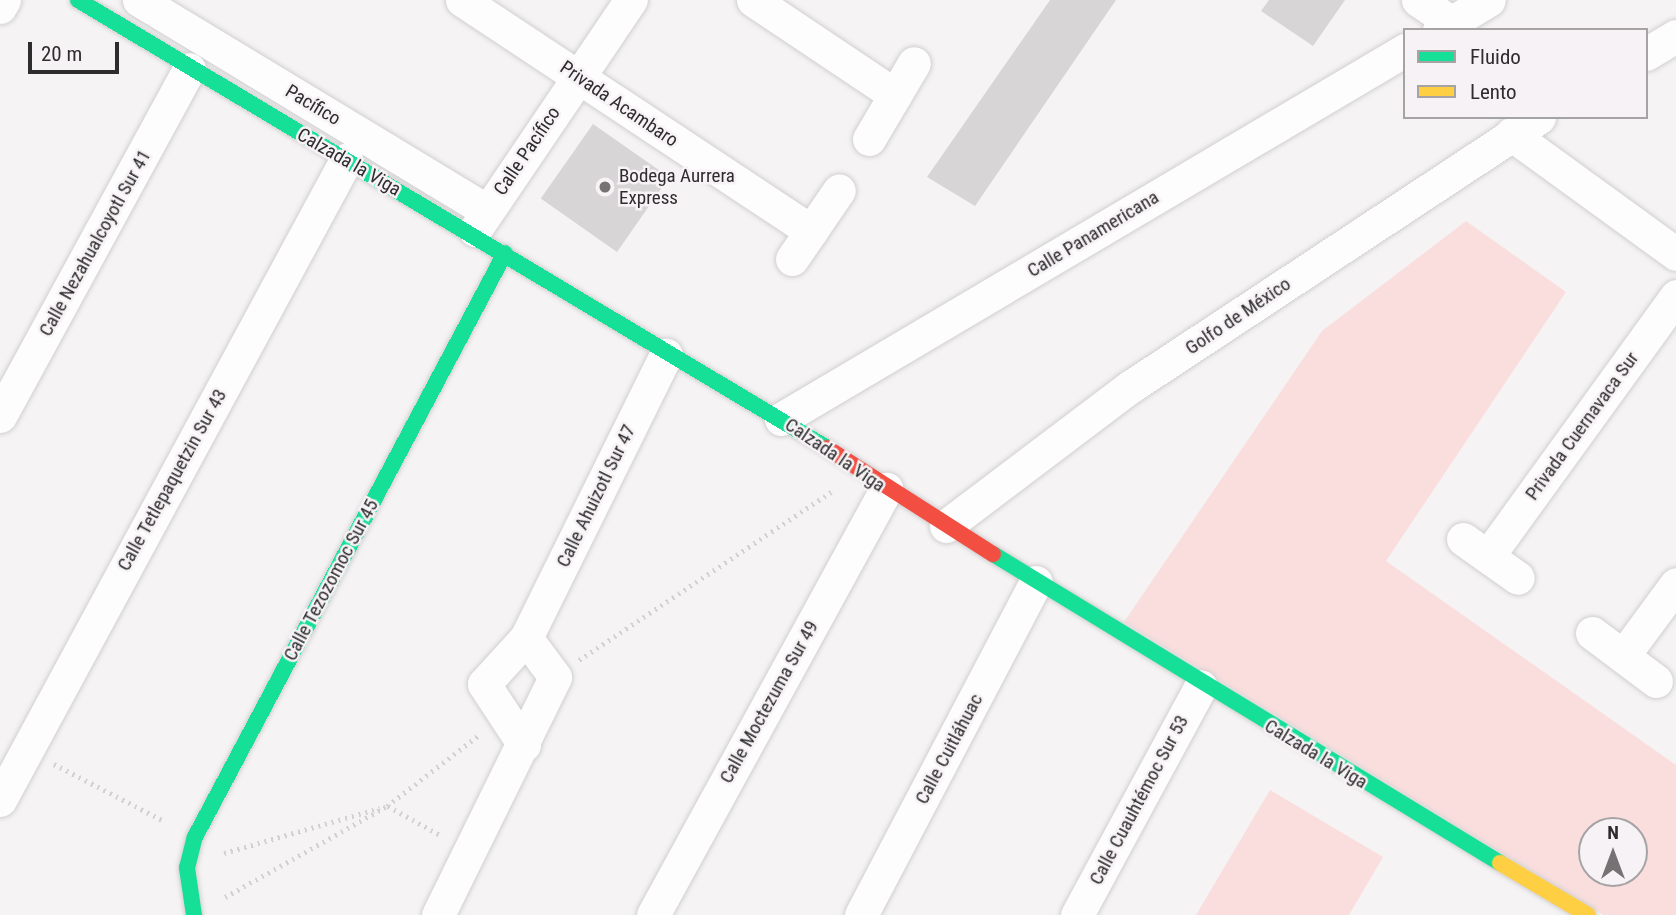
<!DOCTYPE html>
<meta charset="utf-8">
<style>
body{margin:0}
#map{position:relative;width:1676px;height:915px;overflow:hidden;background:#f5f3f4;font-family:"Roboto Condensed",sans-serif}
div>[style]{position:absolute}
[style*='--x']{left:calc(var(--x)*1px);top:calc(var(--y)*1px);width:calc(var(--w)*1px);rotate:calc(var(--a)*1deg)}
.green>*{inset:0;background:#fadede}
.building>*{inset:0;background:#d7d5d6;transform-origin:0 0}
.path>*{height:4.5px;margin-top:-2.25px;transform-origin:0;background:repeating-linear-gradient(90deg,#d3d2d3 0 2px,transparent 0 7px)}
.roads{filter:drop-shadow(0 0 2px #d1cfd0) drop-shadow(0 0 2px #d1cfd0)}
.street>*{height:33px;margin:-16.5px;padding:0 16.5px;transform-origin:16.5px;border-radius:16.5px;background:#fefdfd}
.fast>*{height:16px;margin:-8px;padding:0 8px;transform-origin:8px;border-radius:8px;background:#16e098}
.slow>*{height:16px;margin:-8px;padding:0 8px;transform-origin:8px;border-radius:8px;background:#ffcf43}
.jam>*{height:16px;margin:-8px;padding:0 8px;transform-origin:8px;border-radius:8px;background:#f24e42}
.dots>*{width:19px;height:19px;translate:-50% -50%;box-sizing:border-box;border:4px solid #f6f2f5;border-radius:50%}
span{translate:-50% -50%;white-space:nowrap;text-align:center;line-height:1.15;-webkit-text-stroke:5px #f6f2f5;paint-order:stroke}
.street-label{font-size:19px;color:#2e2d2e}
.poi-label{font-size:19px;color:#2e2d2e}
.left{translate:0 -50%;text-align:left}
.legend{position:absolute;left:1403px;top:28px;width:245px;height:91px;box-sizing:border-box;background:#f6f2f5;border:2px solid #a6a3a5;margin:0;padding:9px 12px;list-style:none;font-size:21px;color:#2e2d2e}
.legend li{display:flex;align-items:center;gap:14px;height:35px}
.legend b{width:35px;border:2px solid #a6a3a5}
.north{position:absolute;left:1578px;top:817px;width:70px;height:70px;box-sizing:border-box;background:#f6f2f5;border:2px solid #a6a3a5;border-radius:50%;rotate:0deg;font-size:19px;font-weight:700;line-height:28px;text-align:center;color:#2e2d2e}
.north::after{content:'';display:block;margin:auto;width:24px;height:32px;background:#747273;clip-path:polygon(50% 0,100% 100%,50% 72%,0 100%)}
.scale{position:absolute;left:28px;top:42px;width:91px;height:32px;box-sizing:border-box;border:4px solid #2e2d2e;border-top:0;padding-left:9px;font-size:21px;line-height:24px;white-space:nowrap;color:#2e2d2e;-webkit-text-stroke:5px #f6f2f5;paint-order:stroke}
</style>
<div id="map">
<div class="green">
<div style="clip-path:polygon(evenodd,1466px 221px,1566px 292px,1386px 561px,1676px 765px,1676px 915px,1603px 915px,1124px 622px,1322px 331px,1466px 221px,1592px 831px,1634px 831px,1634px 873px,1592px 873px,1592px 831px)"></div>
<div style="clip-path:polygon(1270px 790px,1383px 857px,1349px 915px,1196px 915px)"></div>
</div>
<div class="building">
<div style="clip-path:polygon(1050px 0,1116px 0,975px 206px,927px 177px)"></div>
<div style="clip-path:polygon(1269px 0,1345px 0,1313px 46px,1261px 11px)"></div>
<div style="left:593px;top:124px;width:93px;height:91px;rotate:35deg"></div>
</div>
<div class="path">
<div style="--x:579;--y:660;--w:303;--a:-33.7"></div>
<div style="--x:54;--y:764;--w:124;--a:27.4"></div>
<div style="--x:388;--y:806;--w:62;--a:29.1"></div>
<div style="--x:224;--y:853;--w:162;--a:-16.1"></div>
<div style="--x:225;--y:897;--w:186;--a:-29.3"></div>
<div style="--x:387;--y:806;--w:118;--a:-37.7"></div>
</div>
<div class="roads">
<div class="street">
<div style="--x:139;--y:0;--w:407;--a:31.2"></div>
<div style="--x:462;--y:0;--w:419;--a:33.5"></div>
<div style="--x:753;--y:0;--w:171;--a:33.8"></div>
<div style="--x:1418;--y:0;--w:40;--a:34"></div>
<div style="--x:0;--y:7;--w:8;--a:-60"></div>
<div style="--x:1439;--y:30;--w:58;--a:-31"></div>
<div style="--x:1646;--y:54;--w:35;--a:-31"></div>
<div style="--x:1511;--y:134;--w:204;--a:36"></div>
<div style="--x:869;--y:139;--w:88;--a:-59.4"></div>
<div style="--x:475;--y:230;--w:278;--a:-55.9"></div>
<div style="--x:792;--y:259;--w:83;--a:-55.7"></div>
<div style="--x:0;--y:416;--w:395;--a:-61.4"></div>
<div style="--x:781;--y:419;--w:725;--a:-30.6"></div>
<div style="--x:946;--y:526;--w:231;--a:-37.1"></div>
<div style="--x:1130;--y:387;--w:490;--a:-33.4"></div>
<div style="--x:1463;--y:539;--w:67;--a:35.3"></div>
<div style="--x:1488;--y:556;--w:321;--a:-54.1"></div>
<div style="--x:1592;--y:633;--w:80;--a:36.9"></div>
<div style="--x:1623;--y:656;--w:89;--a:-53.6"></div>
<div style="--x:524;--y:745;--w:73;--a:-123.3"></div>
<div style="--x:484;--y:684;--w:62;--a:-47.6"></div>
<div style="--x:526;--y:638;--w:316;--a:-63.7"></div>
<div style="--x:0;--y:800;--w:728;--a:-61.6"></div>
<div style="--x:438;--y:915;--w:265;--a:-63.8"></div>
<div style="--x:555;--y:677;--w:49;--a:-126.6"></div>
<div style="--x:653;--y:915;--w:486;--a:-61.3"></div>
<div style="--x:861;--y:915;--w:376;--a:-62.3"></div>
<div style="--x:1077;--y:915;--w:260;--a:-61.6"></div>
</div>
<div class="fast">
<div style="--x:78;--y:0;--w:873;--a:30.88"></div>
<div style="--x:993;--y:554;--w:594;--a:31.36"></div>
<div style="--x:194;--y:915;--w:48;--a:-98.5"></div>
<div style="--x:187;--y:868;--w:32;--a:-76"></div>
<div style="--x:195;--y:837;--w:661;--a:-62.04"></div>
</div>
<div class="slow">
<div style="--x:1500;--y:863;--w:102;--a:30.6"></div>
</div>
<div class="jam">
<div style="--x:827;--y:448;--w:197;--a:32.6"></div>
</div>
</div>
<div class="dots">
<div style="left:605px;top:187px;background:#747273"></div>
</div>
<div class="street-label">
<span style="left:619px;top:104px;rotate:34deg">Privada Acambaro</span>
<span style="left:313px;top:105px;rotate:31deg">Pacífico</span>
<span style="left:527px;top:151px;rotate:-56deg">Calle Pacífico</span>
<span style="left:349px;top:162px;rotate:30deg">Calzada la Viga</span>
<span style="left:1093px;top:234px;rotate:-31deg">Calle Panamericana</span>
<span style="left:95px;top:243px;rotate:-61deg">Calle Nezahualcoyotl Sur 41</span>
<span style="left:1238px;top:316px;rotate:-34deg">Golfo de México</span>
<span style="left:1582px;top:426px;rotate:-54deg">Privada Cuernavaca Sur</span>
<span style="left:835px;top:455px;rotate:34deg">Calzada la Viga</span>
<span style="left:172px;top:480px;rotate:-61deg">Calle Tetlepaquetzin Sur 43</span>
<span style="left:596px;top:496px;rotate:-64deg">Calle Ahuizotl Sur 47</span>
<span style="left:331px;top:580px;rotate:-62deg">Calle Tezozomoc Sur 45</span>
<span style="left:769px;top:702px;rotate:-61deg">Calle Moctezuma Sur 49</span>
<span style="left:949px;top:749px;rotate:-62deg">Calle Cuitláhuac</span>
<span style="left:1316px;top:754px;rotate:31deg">Calzada la Viga</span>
<span style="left:1139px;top:800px;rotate:-62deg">Calle Cuauhtémoc Sur 53</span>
</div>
<div class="poi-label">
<span class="left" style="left:619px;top:187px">Bodega Aurrera<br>Express</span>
</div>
<ul class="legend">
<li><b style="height:9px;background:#16e098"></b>Fluido</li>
<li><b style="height:9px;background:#ffcf43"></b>Lento</li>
</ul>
<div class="north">N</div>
<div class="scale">20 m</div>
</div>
